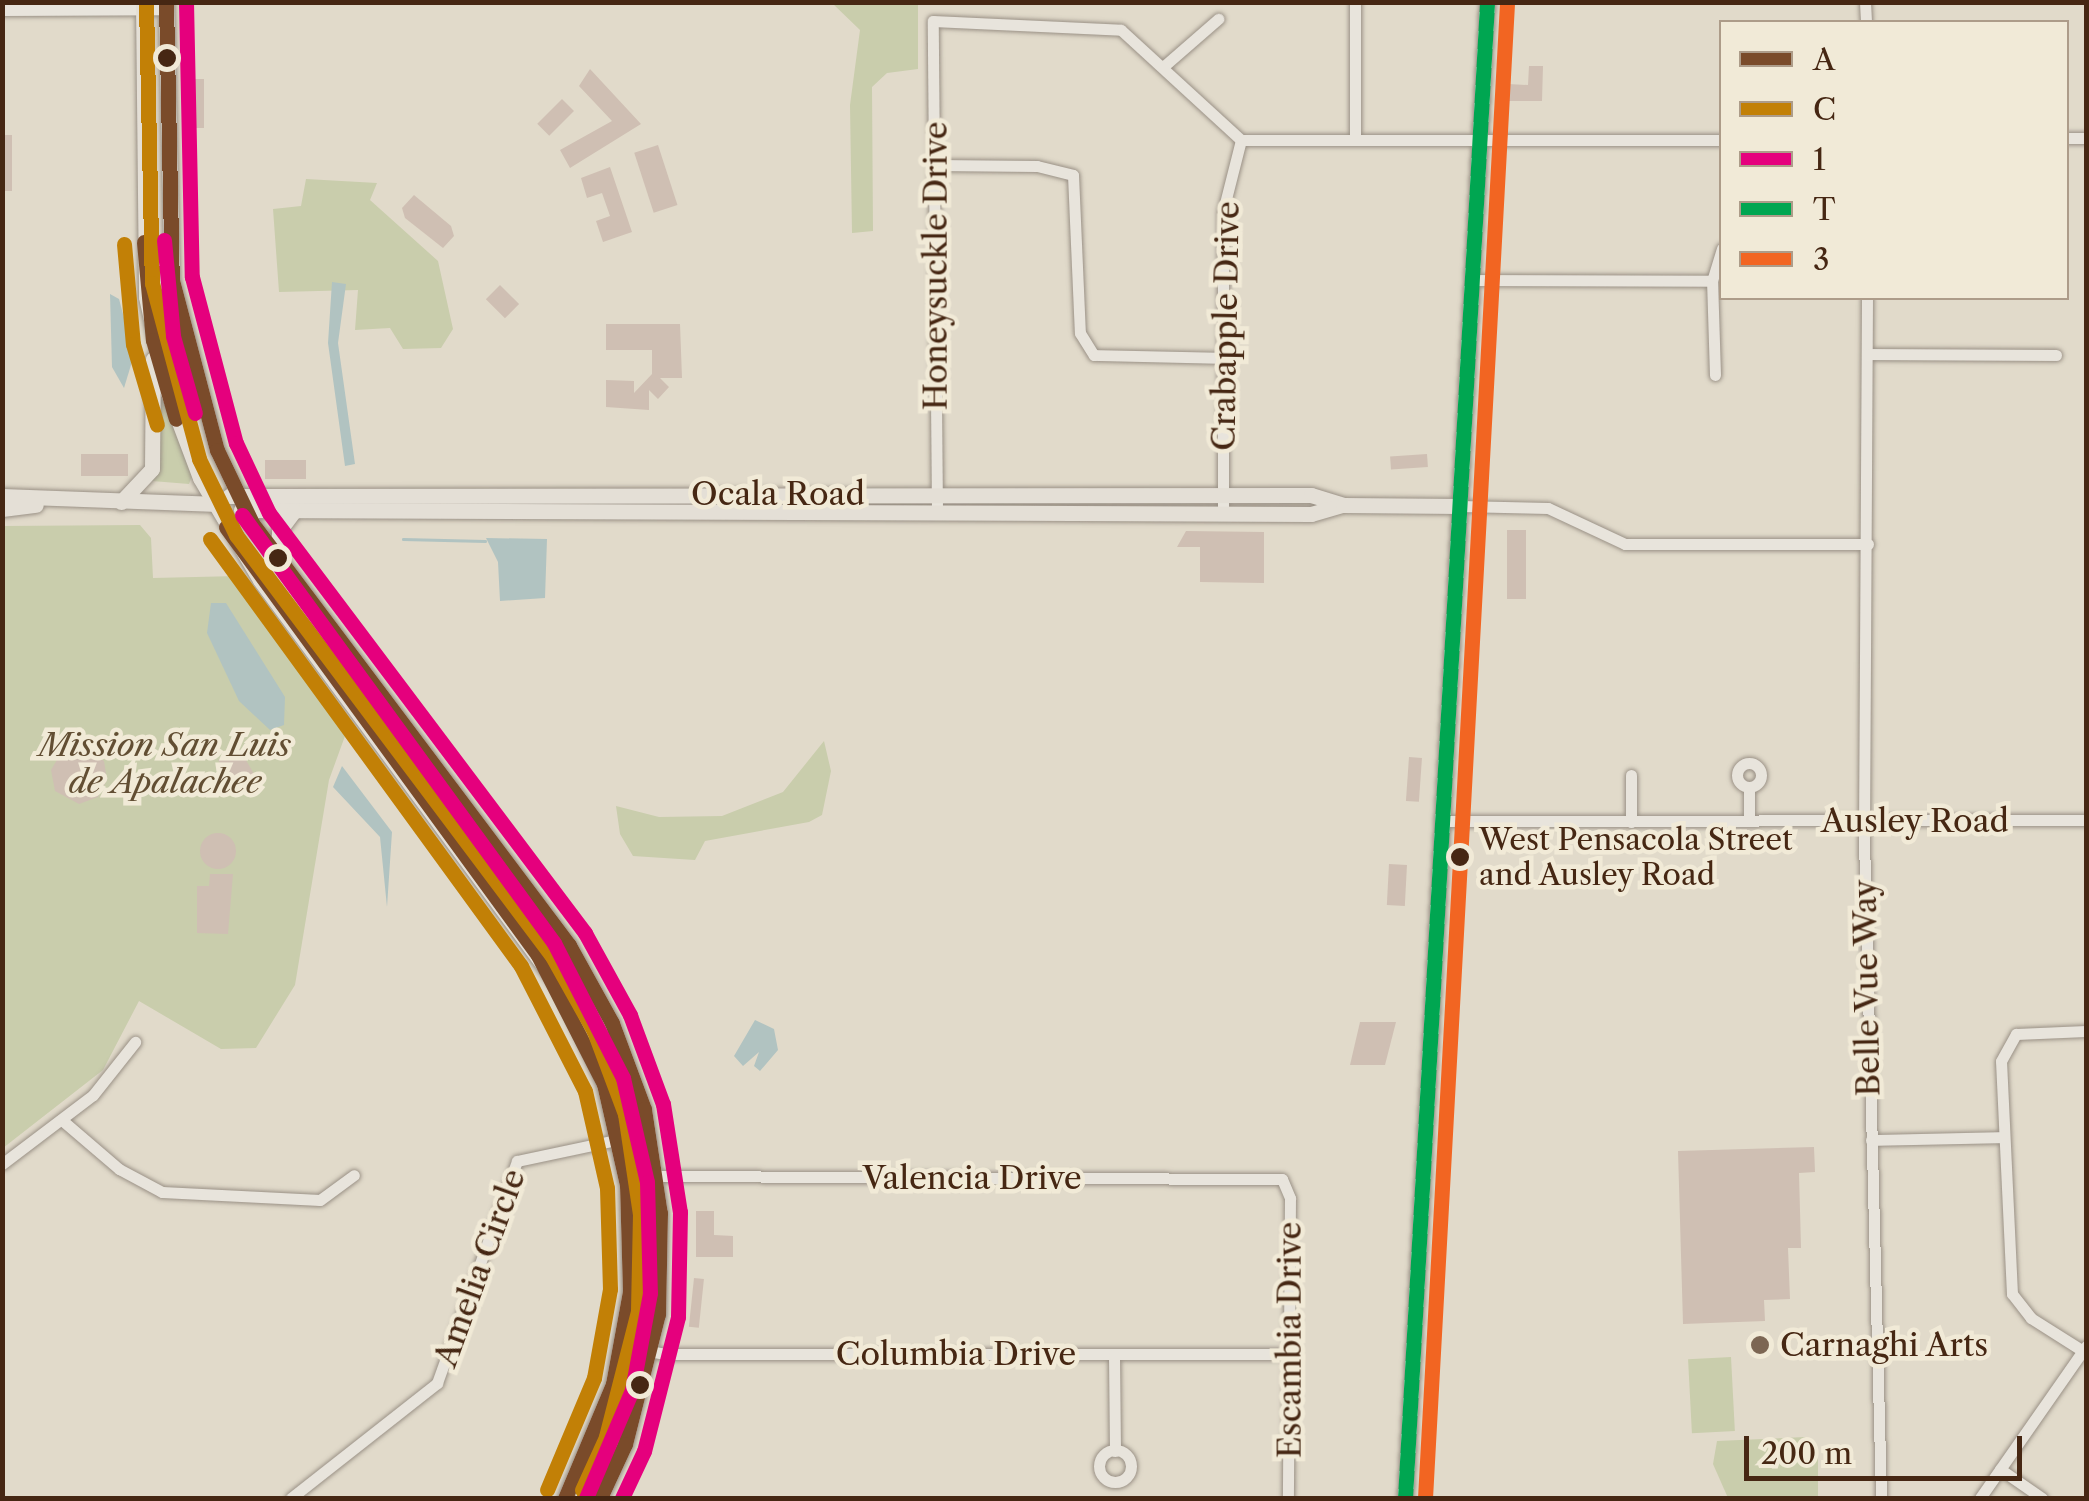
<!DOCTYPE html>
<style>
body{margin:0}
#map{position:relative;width:2089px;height:1501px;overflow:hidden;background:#e1daca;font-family:"Libre Caslon Text",serif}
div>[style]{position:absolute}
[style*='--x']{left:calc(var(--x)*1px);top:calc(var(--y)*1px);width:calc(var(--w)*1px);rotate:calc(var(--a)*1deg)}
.green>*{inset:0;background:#c9cdac;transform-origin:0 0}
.water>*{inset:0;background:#b1c3c1}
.stream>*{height:2.5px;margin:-1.25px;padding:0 1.25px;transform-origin:1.25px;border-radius:1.25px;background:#b1c3c1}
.building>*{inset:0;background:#cfbfb3;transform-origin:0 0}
.round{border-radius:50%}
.roads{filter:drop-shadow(0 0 2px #9a9186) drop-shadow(0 0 2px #9a9186)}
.minor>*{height:11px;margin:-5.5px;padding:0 5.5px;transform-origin:5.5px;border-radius:5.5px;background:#e8e4dc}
.minor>.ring{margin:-5.5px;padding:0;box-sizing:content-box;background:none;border:11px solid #e8e4dc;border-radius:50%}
.major>*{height:15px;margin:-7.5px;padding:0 7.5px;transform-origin:7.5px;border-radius:7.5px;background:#e4dfd6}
.bus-1>*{height:15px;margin:-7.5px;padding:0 7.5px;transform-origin:7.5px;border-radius:7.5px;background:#7a4b2a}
.bus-2>*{height:15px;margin:-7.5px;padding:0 7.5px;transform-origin:7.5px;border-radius:7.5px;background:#c28006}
.bus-3>*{height:15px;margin:-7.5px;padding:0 7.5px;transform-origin:7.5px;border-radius:7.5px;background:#e5007d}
.bus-4>*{height:15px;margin:-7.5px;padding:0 7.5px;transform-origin:7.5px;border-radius:7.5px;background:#00a651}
.bus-5>*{height:15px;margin:-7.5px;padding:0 7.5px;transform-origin:7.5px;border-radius:7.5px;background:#f26522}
.dots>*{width:28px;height:28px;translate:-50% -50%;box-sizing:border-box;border:5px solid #f1ead7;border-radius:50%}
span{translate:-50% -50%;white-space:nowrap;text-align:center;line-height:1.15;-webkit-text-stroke:9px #f1ead7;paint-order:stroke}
.bus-label{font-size:30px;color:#462713}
.left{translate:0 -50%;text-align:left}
.street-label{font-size:32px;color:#462713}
.park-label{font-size:32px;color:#624e33;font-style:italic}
.poi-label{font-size:32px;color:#462713}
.frame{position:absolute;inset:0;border:5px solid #462713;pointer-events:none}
.legend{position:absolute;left:1719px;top:20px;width:350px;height:280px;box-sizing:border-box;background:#f1ead7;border:2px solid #ad9c89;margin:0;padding:12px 18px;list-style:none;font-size:30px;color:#462713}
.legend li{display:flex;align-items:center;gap:20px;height:50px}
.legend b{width:50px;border:2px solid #ad9c89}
.scale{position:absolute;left:1744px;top:1436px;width:278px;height:45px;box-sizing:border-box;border:5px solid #462713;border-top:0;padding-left:12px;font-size:30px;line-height:35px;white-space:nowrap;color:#462713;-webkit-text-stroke:8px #f1ead7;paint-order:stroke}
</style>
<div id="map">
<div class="green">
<div style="clip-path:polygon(832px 3px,918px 3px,918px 69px,887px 73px,872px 87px,873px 231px,852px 233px,850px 105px,860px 30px)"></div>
<div style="clip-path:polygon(306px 179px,377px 183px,370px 200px,438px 261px,453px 329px,441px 348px,403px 349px,390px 328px,355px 330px,358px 290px,279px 292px,273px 209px,301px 206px)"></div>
<div style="clip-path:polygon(160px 393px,192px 476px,189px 484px,152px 481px)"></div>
<div style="clip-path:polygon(140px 525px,151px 538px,153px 578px,238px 576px,345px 736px,329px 780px,295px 985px,256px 1048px,221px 1049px,139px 1001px,103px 1070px,3px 1148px,3px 526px)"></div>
<div style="clip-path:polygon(824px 741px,831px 771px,822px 815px,809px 822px,705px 841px,695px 860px,633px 856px,620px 834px,616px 806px,659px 817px,722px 816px,783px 792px)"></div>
<div style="left:1731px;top:1357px;width:74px;height:43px;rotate:87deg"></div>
<div style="clip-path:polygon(1805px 1437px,1818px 1453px,1818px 1498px,1728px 1498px,1713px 1464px,1717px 1441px)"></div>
</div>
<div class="water">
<div style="clip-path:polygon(332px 282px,346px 284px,338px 343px,355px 464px,345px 466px,328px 343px)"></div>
<div style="clip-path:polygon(110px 294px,119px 299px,134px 355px,124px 388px,112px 367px)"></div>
<div style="clip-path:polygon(547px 539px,545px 598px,500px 601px,498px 562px,486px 538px)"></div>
<div style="clip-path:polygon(211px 603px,226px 603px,285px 697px,284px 725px,270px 730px,239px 701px,207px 633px)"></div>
<div style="clip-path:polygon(342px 766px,392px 832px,387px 907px,380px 837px,333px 787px)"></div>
<div style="clip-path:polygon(755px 1020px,774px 1029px,778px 1050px,760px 1071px,754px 1066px,759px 1052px,743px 1066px,734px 1056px)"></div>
</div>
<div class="stream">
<div style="--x:403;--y:539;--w:82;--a:1.4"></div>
</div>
<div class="building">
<div style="clip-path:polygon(1529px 66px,1543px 66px,1542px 101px,1507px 101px,1508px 84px,1528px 85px)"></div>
<div style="clip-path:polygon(590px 69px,641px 124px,570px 168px,560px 150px,612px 121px,579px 86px)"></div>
<div style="left:190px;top:79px;width:14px;height:49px"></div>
<div style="left:562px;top:99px;width:17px;height:35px;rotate:45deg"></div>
<div style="left:2px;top:135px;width:10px;height:56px"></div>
<div style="left:658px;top:145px;width:63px;height:25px;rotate:72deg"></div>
<div style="clip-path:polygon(610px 167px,632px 232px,603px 242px,596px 221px,610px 216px,602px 193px,587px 198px,581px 178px)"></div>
<div style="clip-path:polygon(414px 195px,451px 226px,454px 236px,443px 248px,405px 218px,402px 208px)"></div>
<div style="left:500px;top:285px;width:27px;height:20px;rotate:45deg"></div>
<div style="clip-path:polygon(606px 324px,680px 324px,682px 378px,660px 378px,669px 387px,658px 399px,649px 390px,649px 410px,606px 407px,606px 380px,634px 381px,634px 393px,652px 374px,652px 350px,606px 350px)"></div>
<div style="left:128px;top:454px;width:22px;height:47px;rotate:90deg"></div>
<div style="left:1427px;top:454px;width:13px;height:37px;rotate:86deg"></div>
<div style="left:265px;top:460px;width:41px;height:19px"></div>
<div style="left:1507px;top:530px;width:19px;height:69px"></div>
<div style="clip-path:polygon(1186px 531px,1264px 532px,1264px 583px,1200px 582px,1200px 547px,1177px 547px)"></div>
<div style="clip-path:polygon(79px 746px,104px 761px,107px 780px,98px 797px,79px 804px,55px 791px,51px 770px,61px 753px)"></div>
<div style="left:239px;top:748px;width:38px;height:24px;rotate:60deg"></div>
<div style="left:1409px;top:757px;width:13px;height:44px;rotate:4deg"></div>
<div class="round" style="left:200px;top:833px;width:36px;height:36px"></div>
<div style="left:1389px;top:864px;width:18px;height:41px;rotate:3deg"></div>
<div style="clip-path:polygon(210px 874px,233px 874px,228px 934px,197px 933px,197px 886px,209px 886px)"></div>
<div style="clip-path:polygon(1360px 1022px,1396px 1022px,1385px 1065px,1350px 1065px)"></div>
<div style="clip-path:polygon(1814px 1147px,1815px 1172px,1799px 1173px,1801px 1248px,1788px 1248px,1790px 1299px,1764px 1300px,1765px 1321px,1683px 1324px,1678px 1151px)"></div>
<div style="clip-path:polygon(696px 1211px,714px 1211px,714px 1235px,733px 1236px,733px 1257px,696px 1257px)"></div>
<div style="left:694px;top:1278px;width:10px;height:49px;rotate:6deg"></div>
</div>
<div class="roads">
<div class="minor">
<div style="--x:1355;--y:2;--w:133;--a:90"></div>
<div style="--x:1865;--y:2;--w:20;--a:87"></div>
<div style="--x:2;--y:10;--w:164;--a:-0.3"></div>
<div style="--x:166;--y:9;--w:7;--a:-82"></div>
<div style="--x:1164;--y:66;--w:72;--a:-41"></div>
<div style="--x:2066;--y:138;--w:20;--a:0"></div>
<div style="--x:1241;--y:140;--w:481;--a:0"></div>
<div style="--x:935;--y:165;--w:102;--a:0.6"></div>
<div style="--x:1037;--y:166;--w:37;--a:14"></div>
<div style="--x:1073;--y:175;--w:158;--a:87.5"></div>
<div style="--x:1080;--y:333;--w:26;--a:58"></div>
<div style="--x:1094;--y:355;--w:129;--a:1.3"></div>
<div style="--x:1472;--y:280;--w:240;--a:0.2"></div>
<div style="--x:1867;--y:298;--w:542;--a:90.32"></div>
<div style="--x:1864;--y:840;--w:658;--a:88.52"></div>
<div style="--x:1867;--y:354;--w:189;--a:0.3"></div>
<div style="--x:1715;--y:375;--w:94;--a:-91.8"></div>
<div style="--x:1712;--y:281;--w:34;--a:-73"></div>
<div style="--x:1460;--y:506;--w:88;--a:1.3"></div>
<div style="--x:1548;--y:508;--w:85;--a:25.1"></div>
<div style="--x:1625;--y:544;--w:243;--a:0"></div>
<div style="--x:937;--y:511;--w:490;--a:-90.5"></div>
<div style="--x:933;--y:21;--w:188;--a:2.7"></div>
<div style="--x:1121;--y:30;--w:163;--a:42.5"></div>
<div style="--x:1223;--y:515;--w:304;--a:-90"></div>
<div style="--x:1223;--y:211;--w:73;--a:-75.8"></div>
<div class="ring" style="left:1737px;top:763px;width:13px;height:13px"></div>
<div style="--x:1631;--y:775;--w:47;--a:90"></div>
<div style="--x:1749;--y:787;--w:34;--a:90"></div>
<div style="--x:1443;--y:821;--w:643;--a:-0.09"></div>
<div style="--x:63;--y:1121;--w:74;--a:40.6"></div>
<div style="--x:119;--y:1169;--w:49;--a:28.1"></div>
<div style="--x:162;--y:1192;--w:158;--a:2.9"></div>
<div style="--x:320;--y:1200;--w:42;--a:-36.3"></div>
<div style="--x:1871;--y:1140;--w:132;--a:-1.3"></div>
<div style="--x:2;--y:1164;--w:114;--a:-37.2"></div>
<div style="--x:93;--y:1095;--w:68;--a:-51.6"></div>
<div style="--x:657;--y:1176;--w:625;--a:0.28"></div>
<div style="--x:1282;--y:1179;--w:21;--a:67"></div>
<div style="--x:1290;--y:1198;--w:300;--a:90.4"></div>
<div style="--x:622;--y:1346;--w:44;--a:10.5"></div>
<div style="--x:665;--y:1354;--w:625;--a:0"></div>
<div style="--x:2083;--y:1351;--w:62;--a:-147.6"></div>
<div style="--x:2031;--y:1318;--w:31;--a:-128"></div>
<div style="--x:2012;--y:1294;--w:233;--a:-92.7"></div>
<div style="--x:2001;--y:1061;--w:31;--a:-61"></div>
<div style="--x:2016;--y:1034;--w:70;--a:-2.5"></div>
<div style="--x:1114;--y:1355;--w:96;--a:89.4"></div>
<div class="ring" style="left:1099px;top:1450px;width:21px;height:21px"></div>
<div style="--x:2000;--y:1469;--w:51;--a:34.6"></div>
<div style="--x:291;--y:1498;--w:186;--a:-38.2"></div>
<div style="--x:437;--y:1383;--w:236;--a:-70.2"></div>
<div style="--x:517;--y:1161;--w:135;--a:-12"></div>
<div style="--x:1980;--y:1498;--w:185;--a:-55.1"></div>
</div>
<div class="major">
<div style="--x:143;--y:2;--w:295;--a:89.4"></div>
<div style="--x:146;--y:297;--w:95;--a:77.3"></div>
<div style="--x:167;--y:390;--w:94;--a:69.4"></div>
<div style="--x:200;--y:478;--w:118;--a:59.5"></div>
<div style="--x:260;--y:580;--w:506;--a:53.67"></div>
<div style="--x:560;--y:988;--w:106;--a:65.4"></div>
<div style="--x:604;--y:1084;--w:104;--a:77.2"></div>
<div style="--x:627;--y:1185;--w:106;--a:88.4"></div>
<div style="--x:630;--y:1291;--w:95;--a:100.4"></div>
<div style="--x:613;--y:1384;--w:124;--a:112.8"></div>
<div style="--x:166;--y:2;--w:278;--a:88.8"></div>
<div style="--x:172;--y:280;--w:176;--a:75.2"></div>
<div style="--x:217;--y:450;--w:81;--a:64.4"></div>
<div style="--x:252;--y:523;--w:528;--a:53.09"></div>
<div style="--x:569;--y:945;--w:89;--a:61.1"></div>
<div style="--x:612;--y:1023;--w:92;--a:69.6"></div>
<div style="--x:644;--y:1109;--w:105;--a:81.3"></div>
<div style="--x:660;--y:1213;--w:101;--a:91.1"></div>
<div style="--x:658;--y:1314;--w:134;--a:104.2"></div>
<div style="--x:625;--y:1444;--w:60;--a:114.8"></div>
<div style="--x:2;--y:496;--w:216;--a:2.1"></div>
<div style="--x:229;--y:496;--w:1082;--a:-0.05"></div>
<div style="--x:1311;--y:495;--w:34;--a:17"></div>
<div style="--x:121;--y:502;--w:45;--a:-46.8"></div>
<div style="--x:152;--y:469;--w:110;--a:-89.5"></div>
<div style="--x:2;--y:509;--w:34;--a:-7"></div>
<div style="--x:241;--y:510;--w:1070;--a:0.21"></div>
<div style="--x:1311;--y:514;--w:33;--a:-16"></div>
<div style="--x:1343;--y:505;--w:117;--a:0.5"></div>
<div style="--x:277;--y:556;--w:25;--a:-85"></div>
<div style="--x:279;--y:531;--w:25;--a:-53"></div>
<div style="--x:580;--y:1471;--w:27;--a:84"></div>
<div style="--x:1405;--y:1498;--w:1498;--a:-86.86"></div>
</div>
</div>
<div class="bus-1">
<div style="--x:166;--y:2;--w:278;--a:88.8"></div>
<div style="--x:172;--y:280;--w:176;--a:75.2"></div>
<div style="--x:217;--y:450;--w:81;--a:64.4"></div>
<div style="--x:252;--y:523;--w:528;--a:53.09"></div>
<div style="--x:569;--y:945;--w:89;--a:61.1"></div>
<div style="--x:612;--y:1023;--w:92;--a:69.6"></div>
<div style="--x:644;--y:1109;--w:105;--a:81.3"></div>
<div style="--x:660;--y:1213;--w:101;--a:91.1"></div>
<div style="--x:658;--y:1314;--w:134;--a:104.2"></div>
<div style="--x:625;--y:1444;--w:60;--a:114.8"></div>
<div style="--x:144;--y:242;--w:98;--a:84.8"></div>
<div style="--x:153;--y:340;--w:82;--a:73.8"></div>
<div style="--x:226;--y:527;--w:530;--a:53.91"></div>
<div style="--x:538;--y:955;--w:145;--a:62.9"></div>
<div style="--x:604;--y:1084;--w:104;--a:77.2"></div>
<div style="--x:627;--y:1185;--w:106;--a:88.4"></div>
<div style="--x:630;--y:1291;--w:95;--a:100.4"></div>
<div style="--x:613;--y:1384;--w:124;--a:112.8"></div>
</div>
<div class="bus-2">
<div style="--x:146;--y:2;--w:281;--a:88.8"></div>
<div style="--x:152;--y:283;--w:182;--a:75"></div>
<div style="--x:199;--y:459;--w:85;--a:64"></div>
<div style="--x:236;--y:535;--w:526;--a:53.11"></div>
<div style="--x:552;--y:956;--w:86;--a:60.8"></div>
<div style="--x:594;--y:1031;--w:89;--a:69.5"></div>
<div style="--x:625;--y:1114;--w:101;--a:81.5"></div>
<div style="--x:640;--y:1214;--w:97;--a:91.2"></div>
<div style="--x:638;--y:1311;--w:130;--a:104.3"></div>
<div style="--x:606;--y:1437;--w:58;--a:114.4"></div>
<div style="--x:124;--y:244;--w:100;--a:84.9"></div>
<div style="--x:133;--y:344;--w:84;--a:73.5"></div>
<div style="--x:210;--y:539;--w:528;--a:53.93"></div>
<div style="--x:521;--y:966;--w:140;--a:62.9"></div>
<div style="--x:585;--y:1091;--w:99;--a:77.2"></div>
<div style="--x:607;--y:1188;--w:101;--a:88.3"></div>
<div style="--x:610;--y:1289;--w:90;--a:100.2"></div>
<div style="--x:594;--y:1378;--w:121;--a:112.8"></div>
</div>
<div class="bus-3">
<div style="--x:186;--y:2;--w:275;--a:88.8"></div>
<div style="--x:192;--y:277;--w:172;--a:75.2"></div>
<div style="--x:236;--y:443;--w:77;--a:64.8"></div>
<div style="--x:269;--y:513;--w:526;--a:53.04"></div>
<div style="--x:585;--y:933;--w:94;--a:61.2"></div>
<div style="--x:630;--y:1015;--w:95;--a:69.7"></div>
<div style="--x:663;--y:1104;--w:109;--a:81.1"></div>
<div style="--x:680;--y:1212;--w:105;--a:91.1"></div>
<div style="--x:678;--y:1317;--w:138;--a:104.2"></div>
<div style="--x:644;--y:1451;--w:52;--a:115.1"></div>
<div style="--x:164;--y:240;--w:96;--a:84.6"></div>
<div style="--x:173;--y:336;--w:80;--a:74.1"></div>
<div style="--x:242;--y:515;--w:530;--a:53.91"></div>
<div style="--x:554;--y:943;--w:152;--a:62.9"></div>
<div style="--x:623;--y:1078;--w:107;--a:77"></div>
<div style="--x:647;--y:1182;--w:111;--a:88.5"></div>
<div style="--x:650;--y:1293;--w:99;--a:100.5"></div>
<div style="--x:632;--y:1390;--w:117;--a:113.1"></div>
</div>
<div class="bus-4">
<div style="--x:1405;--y:1498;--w:1498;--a:-86.86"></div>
</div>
<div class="bus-5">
<div style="--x:1425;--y:1498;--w:1497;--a:-86.86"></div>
</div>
<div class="dots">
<div style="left:167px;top:58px;background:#462713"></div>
<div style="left:278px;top:558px;background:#462713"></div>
<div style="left:1460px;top:857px;background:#462713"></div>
<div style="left:1760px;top:1345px;background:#7c6653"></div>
<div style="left:640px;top:1385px;background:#462713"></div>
</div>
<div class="bus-label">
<span class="left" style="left:1479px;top:857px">West Pensacola Street<br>and Ausley Road</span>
</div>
<div class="street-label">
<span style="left:936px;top:266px;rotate:-90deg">Honeysuckle Drive</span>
<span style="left:1226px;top:326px;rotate:-89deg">Crabapple Drive</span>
<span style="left:778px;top:494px">Ocala Road</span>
<span style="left:1915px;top:821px">Ausley Road</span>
<span style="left:1867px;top:988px;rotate:-91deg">Belle Vue Way</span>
<span style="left:972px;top:1178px">Valencia Drive</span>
<span style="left:480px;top:1268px;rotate:-70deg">Amelia Circle</span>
<span style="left:1290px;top:1340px;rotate:-90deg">Escambia Drive</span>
<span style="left:956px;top:1354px">Columbia Drive</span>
</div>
<div class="park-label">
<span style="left:165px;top:764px">Mission San Luis<br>de Apalachee</span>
</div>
<div class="poi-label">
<span class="left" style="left:1780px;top:1345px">Carnaghi Arts</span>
</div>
<div class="frame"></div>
<ul class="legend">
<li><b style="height:12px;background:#7a4b2a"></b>A</li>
<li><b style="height:12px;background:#c28006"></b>C</li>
<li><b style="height:12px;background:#e5007d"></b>1</li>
<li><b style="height:12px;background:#00a651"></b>T</li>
<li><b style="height:12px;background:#f26522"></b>3</li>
</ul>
<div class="scale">200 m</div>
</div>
